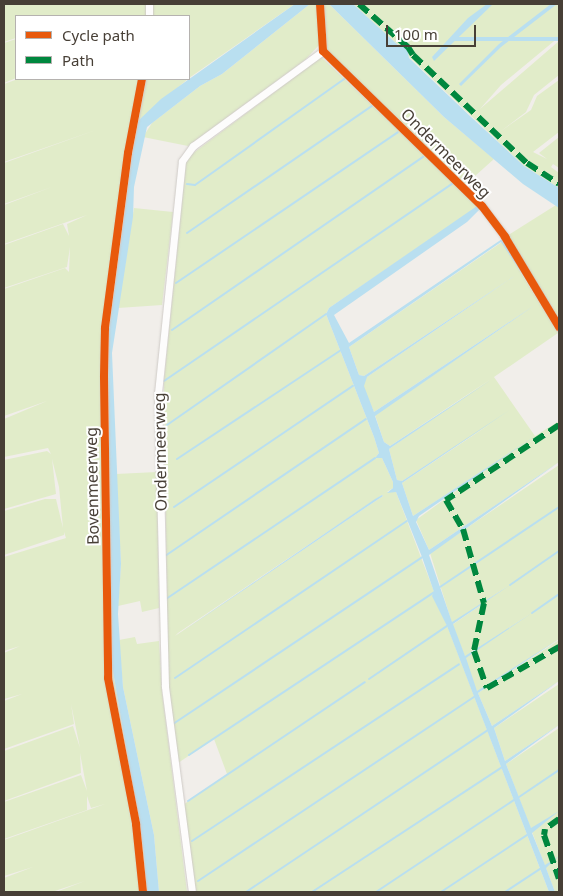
<!DOCTYPE html>
<style>
body{margin:0}
#map{position:relative;width:563px;height:896px;overflow:hidden;background:#f1eeea;font-family:"Noto Sans",sans-serif}
div>[style]{position:absolute}
[style*='--x']{left:calc(var(--x)*1px);top:calc(var(--y)*1px);width:calc(var(--w)*1px);rotate:calc(var(--a)*1deg)}
.green>*{inset:0;background:#e1ecc9}
.water>*{inset:0;background:#b9dff0;transform-origin:0 0}
.stream>*{height:2px;margin:-1px;padding:0 1px;transform-origin:1px;border-radius:1px;background:#b9dff0}
.roads{filter:drop-shadow(0 0 1px #cecac6) drop-shadow(0 0 1px #cecac6)}
.street>*{height:7px;margin:-3.5px;padding:0 3.5px;transform-origin:3.5px;border-radius:3.5px;background:#fdfcfc}
.quiet>*{height:6px;margin-top:-3px;transform-origin:0;background:repeating-linear-gradient(90deg,#00873e 0 12px,transparent 0 18px)}
.cycleway>*{height:8px;margin:-4px;padding:0 4px;transform-origin:4px;border-radius:4px;background:#e8590c}
span{translate:-50% -50%;white-space:nowrap;text-align:center;line-height:1.15;-webkit-text-stroke:4px #fff;paint-order:stroke}
.street-label{font-size:16px;color:#473f36}
.frame{position:absolute;inset:0;border:5px solid #473f36;pointer-events:none}
.legend{position:absolute;left:15px;top:15px;width:175px;height:65px;box-sizing:border-box;background:#fff;border:1px solid #b5b2af;margin:0;padding:6px 9px;list-style:none;font-size:15px;color:#473f36}
.legend li{display:flex;align-items:center;gap:10px;height:25px}
.legend b{width:25px;border:1px solid #b5b2af}
.scale{position:absolute;left:386px;top:25px;width:90px;height:22px;box-sizing:border-box;border:2px solid #473f36;border-top:0;padding-left:6px;font-size:15px;line-height:18px;white-space:nowrap;color:#473f36;-webkit-text-stroke:4px #fff;paint-order:stroke}
</style>
<div id="map">
<div class="green">
<div style="clip-path:polygon(4px 4px,295px 4px,189px 78px,189px 16px,16px 16px,16px 38px,4px 42px)"></div>
<div style="clip-path:polygon(310px 4px,318px 4px,320px 44px,305px 60px,188px 146px,143px 137px,152px 123px,200px 86px,222px 74px)"></div>
<div style="clip-path:polygon(323px 4px,329px 4px,444px 117px,494px 159px,465px 185px,327px 53px)"></div>
<div style="clip-path:polygon(353px 4px,559px 4px,559px 37px,501px 85px,480px 109px,559px 41px,559px 75px,534px 95px,526px 112px,501px 131px,531px 110px,537px 96px,559px 80px,559px 132px,533px 152px,547px 159px,539px 153px,559px 137px,559px 168px,553px 164px,551px 167px,559px 173px,559px 188px,524px 166px,409px 57px,404px 46px,398px 45px)"></div>
<div style="clip-path:polygon(16px 39px,16px 78px,4px 83px,4px 43px)"></div>
<div style="clip-path:polygon(evenodd,321px 57px,479px 206px,329px 308px,326px 314px,374px 437px,379px 453px,375px 458px,382px 458px,393px 482px,393px 488px,387px 492px,396px 492px,549px 892px,196px 892px,183px 805px,227px 774px,214px 739px,178px 763px,168px 682px,164px 381px,186px 163px,192px 154px,321px 57px,382px 495px,383px 496px,175px 636px,178px 633px,382px 495px)"></div>
<div style="clip-path:polygon(18px 79px,188px 79px,138px 121px,108px 326px,111px 660px,144px 853px,146px 892px,56px 892px,85px 881px,52px 892px,4px 892px,4px 878px,33px 867px,4px 876px,4px 840px,105px 804px,91px 808px,87px 796px,87px 810px,4px 839px,4px 802px,81px 775px,87px 791px,80px 753px,81px 773px,4px 801px,4px 751px,73px 726px,80px 748px,71px 704px,74px 724px,4px 749px,4px 701px,22px 694px,4px 699px,4px 653px,20px 646px,4px 651px,4px 557px,66px 538px,64px 532px,64px 535px,4px 555px,4px 511px,45px 499px,56px 499px,63px 528px,59px 487px,52px 459px,56px 494px,4px 509px,4px 460px,47px 451px,51px 454px,48px 448px,4px 457px,4px 419px,47px 401px,4px 416px,4px 289px,65px 268px,69px 272px,70px 247px,67px 267px,4px 288px,4px 245px,63px 224px,69px 236px,67px 224px,87px 215px,4px 244px,4px 205px,52px 187px,4px 204px,4px 163px,96px 130px,4px 162px,4px 84px)"></div>
<div style="clip-path:polygon(556px 205px,559px 208px,559px 320px,507px 236px)"></div>
<div style="clip-path:polygon(134px 208px,173px 212px,162px 305px,118px 308px)"></div>
<div style="clip-path:polygon(502px 242px,558px 333px,494px 377px,535px 436px,559px 421px,559px 462px,429px 550px,416px 520px,496px 462px,413px 516px,402px 483px,493px 422px,402px 481px,397px 480px,389px 449px,491px 379px,390px 446px,384px 442px,375px 415px,535px 305px,374px 412px,364px 390px,364px 379px,516px 275px,364px 376px,359px 375px,349px 347px)"></div>
<div style="clip-path:polygon(559px 465px,559px 639px,477px 692px,465px 658px,530px 614px,465px 657px,452px 625px,508px 586px,452px 623px,430px 553px)"></div>
<div style="clip-path:polygon(157px 472px,159px 608px,142px 612px,140px 601px,118px 606px,121px 564px,116px 474px)"></div>
<div style="clip-path:polygon(135px 637px,137px 644px,159px 641px,162px 692px,187px 892px,159px 892px,154px 835px,123px 687px,119px 640px)"></div>
<div style="clip-path:polygon(559px 640px,559px 681px,492px 726px,478px 693px)"></div>
<div style="clip-path:polygon(559px 684px,559px 725px,505px 761px,494px 728px)"></div>
<div style="clip-path:polygon(559px 728px,559px 892px,555px 892px,506px 764px)"></div>
</div>
<div class="water">
<div style="clip-path:polygon(295px 4px,310px 4px,222px 74px,200px 86px,147px 127px,134px 187px,133px 217px,112px 353px,121px 564px,118px 614px,123px 687px,154px 835px,159px 892px,146px 892px,144px 853px,111px 660px,108px 326px,133px 146px,138px 121px,161px 99px)"></div>
<div style="clip-path:polygon(329px 4px,353px 4px,398px 45px,407px 47px,409px 58px,470px 116px,524px 166px,559px 188px,559px 208px,523px 184px,444px 117px)"></div>
<div style="clip-path:polygon(487px 4px,493px 4px,434px 61px,432px 57px,468px 18px)"></div>
<div style="clip-path:polygon(551px 4px,557px 4px,501px 47px,461px 86px,459px 84px,499px 44px)"></div>
<div style="left:559px;top:37px;width:4px;height:108px;rotate:90deg"></div>
<div style="clip-path:polygon(477px 206px,481px 208px,467px 222px,334px 315px,349px 343px,502px 239px,534px 292px,501px 242px,349px 347px,359px 375px,364px 376px,516px 275px,367px 377px,364px 386px,374px 412px,535px 305px,375px 416px,384px 442px,390px 446px,491px 380px,389px 449px,397px 480px,402px 481px,514px 407px,402px 483px,413px 516px,535px 436px,419px 516px,416px 522px,429px 550px,559px 462px,429px 555px,452px 622px,510px 585px,453px 624px,465px 656px,532px 613px,466px 658px,477px 691px,559px 639px,478px 693px,492px 726px,559px 681px,494px 728px,505px 761px,559px 725px,506px 764px,531px 828px,559px 811px,532px 833px,545px 865px,559px 856px,546px 868px,555px 892px,549px 892px,447px 626px,432px 596px,434px 592px,422px 557px,396px 492px,387px 493px,393px 488px,393px 482px,382px 458px,375px 458px,379px 453px,374px 437px,326px 314px,329px 308px)"></div>
<div style="clip-path:polygon(382px 495px,383px 496px,180px 633px,375px 499px)"></div>
</div>
<div class="stream">
<div style="--x:187;--y:184;--w:8;--a:7"></div>
<div style="--x:195;--y:185;--w:183;--a:-35.4"></div>
<div style="--x:187;--y:233;--w:224;--a:-34.5"></div>
<div style="--x:176;--y:283;--w:268;--a:-34.2"></div>
<div style="--x:172;--y:330;--w:305;--a:-34.6"></div>
<div style="--x:164;--y:381;--w:349;--a:-34.4"></div>
<div style="--x:167;--y:425;--w:194;--a:-34.9"></div>
<div style="--x:177;--y:459;--w:197;--a:-33.6"></div>
<div style="--x:174;--y:507;--w:216;--a:-34.1"></div>
<div style="--x:165;--y:556;--w:243;--a:-34.3"></div>
<div style="--x:510;--y:585;--w:60;--a:-34.8"></div>
<div style="--x:440;--y:587;--w:143;--a:-33.9"></div>
<div style="--x:166;--y:599;--w:252;--a:-34"></div>
<div style="--x:532;--y:613;--w:33;--a:-35"></div>
<div style="--x:175;--y:678;--w:280;--a:-34.1"></div>
<div style="--x:369;--y:679;--w:94;--a:-34.2"></div>
<div style="--x:173;--y:724;--w:300;--a:-33.8"></div>
<div style="--x:189;--y:755;--w:294;--a:-33.6"></div>
<div style="--x:519;--y:797;--w:48;--a:-34"></div>
<div style="--x:188;--y:801;--w:213;--a:-33.9"></div>
<div style="--x:192;--y:841;--w:320;--a:-33.5"></div>
<div style="--x:198;--y:881;--w:333;--a:-33.7"></div>
<div style="--x:246;--y:892;--w:291;--a:-33.8"></div>
<div style="--x:312;--y:892;--w:227;--a:-33.3"></div>
<div style="--x:376;--y:892;--w:166;--a:-33.7"></div>
<div style="--x:441;--y:892;--w:103;--a:-33.5"></div>
<div style="--x:505;--y:892;--w:42;--a:-33.3"></div>
</div>
<div class="roads">
<div class="street">
<div style="--x:320;--y:4;--w:47;--a:86.3"></div>
<div style="--x:323;--y:51;--w:222;--a:44.3"></div>
<div style="--x:482;--y:206;--w:39;--a:53"></div>
<div style="--x:505;--y:237;--w:105;--a:59"></div>
<div style="--x:149;--y:16;--w:12;--a:-90"></div>
<div style="--x:142;--y:79;--w:75;--a:100.7"></div>
<div style="--x:128;--y:153;--w:177;--a:97.5"></div>
<div style="--x:105;--y:328;--w:49;--a:91.2"></div>
<div style="--x:104;--y:377;--w:301;--a:89.2"></div>
<div style="--x:108;--y:678;--w:149;--a:79.1"></div>
<div style="--x:136;--y:824;--w:68;--a:84.1"></div>
<div style="--x:192;--y:892;--w:208;--a:-97.5"></div>
<div style="--x:165;--y:686;--w:293;--a:-91.4"></div>
<div style="--x:158;--y:393;--w:233;--a:-84.1"></div>
<div style="--x:182;--y:161;--w:19;--a:-54"></div>
<div style="--x:193;--y:146;--w:161;--a:-36.2"></div>
</div>
</div>
<div class="quiet">
<div style="--x:359;--y:4;--w:65;--a:41.3"></div>
<div style="--x:408;--y:47;--w:9;--a:58"></div>
<div style="--x:413;--y:55;--w:157;--a:43.5"></div>
<div style="--x:527;--y:163;--w:38;--a:33"></div>
<div style="--x:559;--y:425;--w:136;--a:146.4"></div>
<div style="--x:446;--y:500;--w:34;--a:60"></div>
<div style="--x:463;--y:529;--w:77;--a:74.2"></div>
<div style="--x:484;--y:603;--w:49;--a:101.8"></div>
<div style="--x:474;--y:651;--w:39;--a:71"></div>
<div style="--x:487;--y:688;--w:83;--a:-29.7"></div>
<div style="--x:559;--y:819;--w:17;--a:144"></div>
<div style="--x:545;--y:829;--w:6;--a:99"></div>
<div style="--x:544;--y:835;--w:46;--a:71.2"></div>
</div>
<div class="cycleway">
<div style="--x:320;--y:4;--w:47;--a:86.3"></div>
<div style="--x:323;--y:51;--w:222;--a:44.3"></div>
<div style="--x:482;--y:206;--w:39;--a:53"></div>
<div style="--x:505;--y:237;--w:105;--a:59"></div>
<div style="--x:142;--y:79;--w:75;--a:100.7"></div>
<div style="--x:128;--y:153;--w:177;--a:97.5"></div>
<div style="--x:105;--y:328;--w:49;--a:91.2"></div>
<div style="--x:104;--y:377;--w:301;--a:89.2"></div>
<div style="--x:108;--y:678;--w:149;--a:79.1"></div>
<div style="--x:136;--y:824;--w:68;--a:84.1"></div>
</div>
<div class="street-label">
<span style="left:446px;top:153px;rotate:45deg">Ondermeerweg</span>
<span style="left:160px;top:452px;rotate:-91deg">Ondermeerweg</span>
<span style="left:92px;top:486px;rotate:-91deg">Bovenmeerweg</span>
</div>
<div class="frame"></div>
<ul class="legend">
<li><b style="height:6px;background:#e8590c"></b>Cycle path</li>
<li><b style="height:6px;background:#00873e"></b>Path</li>
</ul>
<div class="scale">100 m</div>
</div>
